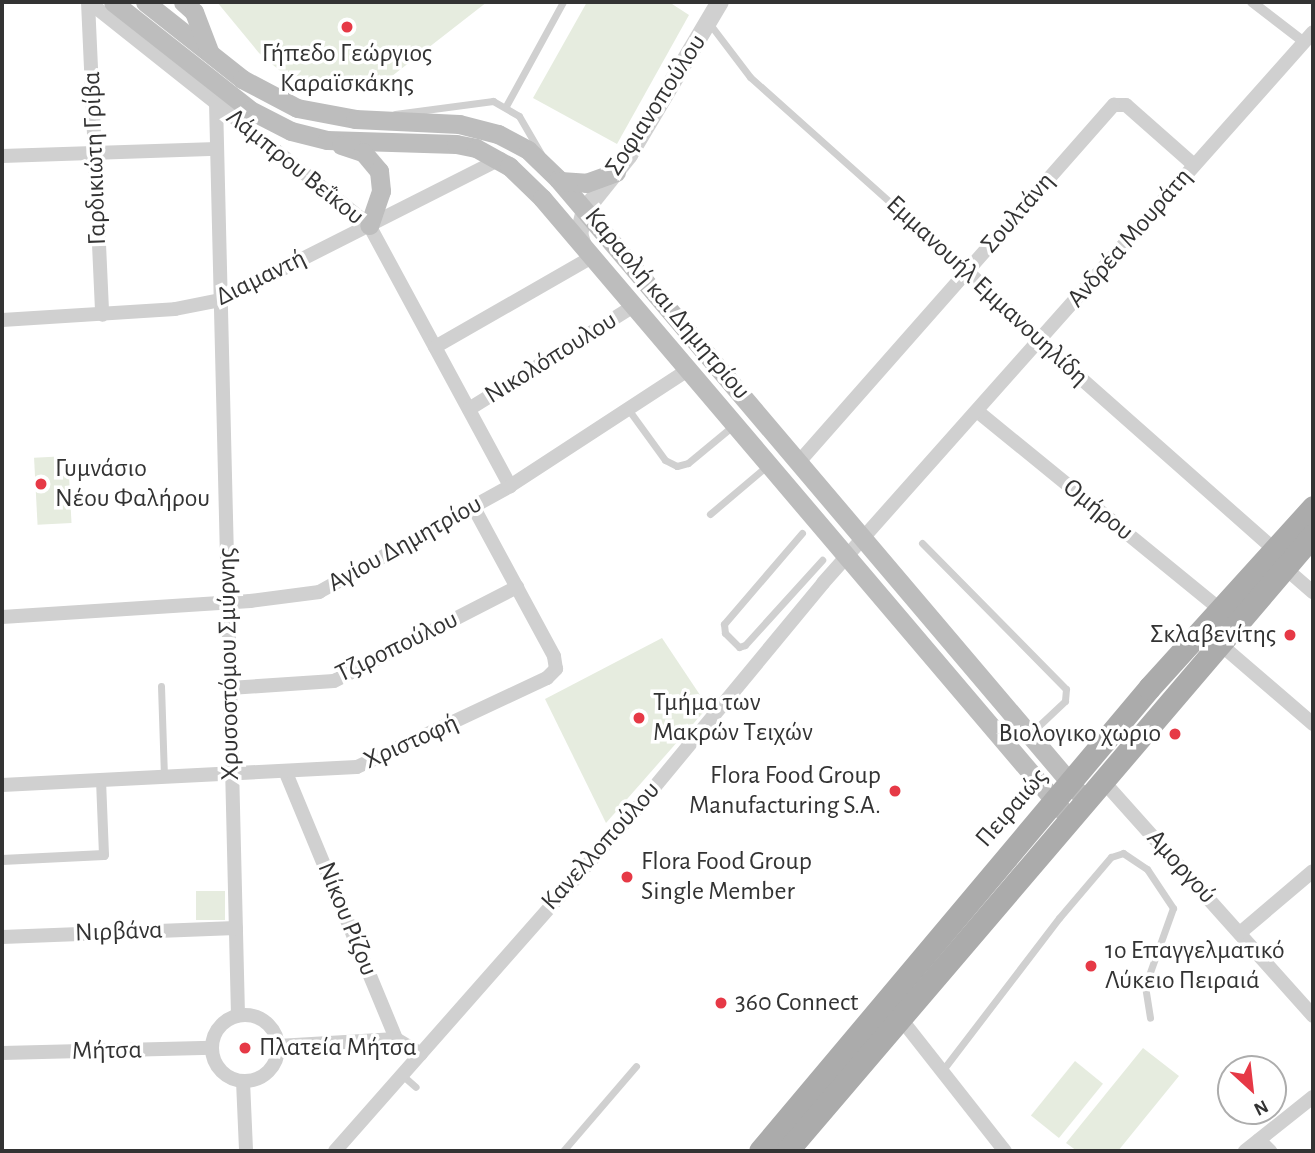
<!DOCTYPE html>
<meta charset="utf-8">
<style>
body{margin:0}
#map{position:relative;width:1315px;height:1153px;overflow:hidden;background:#fff;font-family:"Alegreya Sans",sans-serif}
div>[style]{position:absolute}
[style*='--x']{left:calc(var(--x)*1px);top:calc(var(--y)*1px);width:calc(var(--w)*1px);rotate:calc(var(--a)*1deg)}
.green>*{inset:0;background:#e6ecdf;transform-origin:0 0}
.service>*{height:7px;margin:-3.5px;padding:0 3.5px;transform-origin:3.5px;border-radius:3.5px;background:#d0d0d0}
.pedestrian>*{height:10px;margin:-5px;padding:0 5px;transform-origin:5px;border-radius:5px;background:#d0d0d0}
.minor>*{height:14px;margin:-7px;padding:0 7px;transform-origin:7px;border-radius:7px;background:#d0d0d0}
.minor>.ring{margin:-7px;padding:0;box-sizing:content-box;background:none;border:14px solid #d0d0d0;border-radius:50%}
.tertiary>*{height:18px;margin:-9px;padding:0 9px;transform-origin:9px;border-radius:9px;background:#d0d0d0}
.secondary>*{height:19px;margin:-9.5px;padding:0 9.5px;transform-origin:9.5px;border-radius:9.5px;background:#bdbdbd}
.primary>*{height:23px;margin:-11.5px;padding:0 11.5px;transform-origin:11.5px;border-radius:11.5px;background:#ababab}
.dots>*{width:19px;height:19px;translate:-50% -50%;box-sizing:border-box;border:4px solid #fff;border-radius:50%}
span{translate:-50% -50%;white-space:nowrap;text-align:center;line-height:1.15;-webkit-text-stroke:7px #fff;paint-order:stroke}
.poi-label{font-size:26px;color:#333}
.left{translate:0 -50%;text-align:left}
.right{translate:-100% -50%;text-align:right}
.street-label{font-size:26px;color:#333}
.frame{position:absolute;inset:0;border:4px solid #333;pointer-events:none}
.north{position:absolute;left:1217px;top:1055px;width:70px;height:70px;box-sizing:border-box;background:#fff;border:2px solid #adadad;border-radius:50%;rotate:153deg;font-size:19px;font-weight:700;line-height:28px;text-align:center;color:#333}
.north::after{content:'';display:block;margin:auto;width:24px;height:32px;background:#e63946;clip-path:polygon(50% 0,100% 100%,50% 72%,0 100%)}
</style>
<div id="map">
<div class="green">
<div style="clip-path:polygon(217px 2px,487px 2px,392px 76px,350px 90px,312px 87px,286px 76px,259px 53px)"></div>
<div style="clip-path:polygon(587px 2px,669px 2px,689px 15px,617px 144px,533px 98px)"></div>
<div style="left:68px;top:456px;width:67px;height:34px;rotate:87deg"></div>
<div style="clip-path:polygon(662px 638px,708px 707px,606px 823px,545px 699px)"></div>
<div style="left:196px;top:891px;width:29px;height:29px"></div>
<div style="clip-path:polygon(1143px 1048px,1179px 1076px,1118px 1151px,1077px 1151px,1066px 1143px)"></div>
<div style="left:1075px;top:1061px;width:36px;height:70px;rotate:39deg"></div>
</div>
<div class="service">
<div style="--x:709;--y:23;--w:68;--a:52.8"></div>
<div style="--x:750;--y:77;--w:291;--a:41.8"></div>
<div style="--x:506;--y:106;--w:119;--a:-61.3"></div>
<div style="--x:395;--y:114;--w:99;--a:-7.6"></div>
<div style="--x:493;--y:101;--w:30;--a:30"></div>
<div style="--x:519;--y:116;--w:44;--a:59.9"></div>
<div style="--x:628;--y:409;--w:63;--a:54"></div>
<div style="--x:665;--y:460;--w:13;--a:27"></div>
<div style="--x:677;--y:466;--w:11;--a:-15"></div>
<div style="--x:688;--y:463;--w:60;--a:-39.6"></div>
<div style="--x:710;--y:514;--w:76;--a:-40.2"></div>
<div style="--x:802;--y:533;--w:120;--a:130.6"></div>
<div style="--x:724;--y:624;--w:9;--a:84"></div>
<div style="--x:725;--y:633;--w:20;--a:45"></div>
<div style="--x:739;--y:647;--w:6;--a:-18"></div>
<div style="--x:745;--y:645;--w:115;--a:-47.8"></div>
<div style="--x:922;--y:543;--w:205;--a:45.4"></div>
<div style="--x:1066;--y:689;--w:12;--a:95"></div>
<div style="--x:1065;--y:701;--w:48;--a:136.7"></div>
<div style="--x:161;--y:686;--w:91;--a:88.1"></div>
<div style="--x:942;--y:1071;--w:193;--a:-52.6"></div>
<div style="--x:1059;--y:918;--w:80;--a:-49.6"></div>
<div style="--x:1111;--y:857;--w:13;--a:-18"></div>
<div style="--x:1123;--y:853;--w:29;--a:34"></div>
<div style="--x:1147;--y:869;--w:47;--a:56.3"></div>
<div style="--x:1173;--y:908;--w:83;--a:109.7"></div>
<div style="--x:1145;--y:986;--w:32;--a:81"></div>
<div style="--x:402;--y:1075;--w:18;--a:41"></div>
<div style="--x:563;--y:1151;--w:112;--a:-49.3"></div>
</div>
<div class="pedestrian">
<div style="--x:1252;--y:2;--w:66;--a:37.6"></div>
<div style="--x:2;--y:860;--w:102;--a:-2.8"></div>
<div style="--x:104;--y:855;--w:74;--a:-92.3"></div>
</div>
<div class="minor">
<div style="--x:88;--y:2;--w:313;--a:87.4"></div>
<div style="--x:89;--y:2;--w:358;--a:38.5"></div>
<div style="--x:369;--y:225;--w:297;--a:61.6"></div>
<div style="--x:216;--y:102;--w:914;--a:88.62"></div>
<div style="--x:2;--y:156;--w:215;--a:-1.9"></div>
<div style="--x:967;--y:271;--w:127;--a:43.7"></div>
<div style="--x:1059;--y:359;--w:290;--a:41.5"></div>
<div style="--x:2;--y:320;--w:173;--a:-3.6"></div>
<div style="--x:175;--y:309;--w:47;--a:-11.1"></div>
<div style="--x:221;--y:300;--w:313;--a:-26.8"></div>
<div style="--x:435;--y:347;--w:181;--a:-29.8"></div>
<div style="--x:469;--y:409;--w:195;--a:-32"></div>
<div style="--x:977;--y:411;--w:313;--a:39.2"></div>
<div style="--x:798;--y:463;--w:478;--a:-48.6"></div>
<div style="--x:1114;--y:105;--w:12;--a:0"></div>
<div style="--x:1126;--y:105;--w:91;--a:41.4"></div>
<div style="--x:1285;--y:568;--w:37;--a:41"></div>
<div style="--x:2;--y:617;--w:249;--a:-3.7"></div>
<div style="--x:250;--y:601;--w:70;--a:-7.4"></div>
<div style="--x:319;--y:592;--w:218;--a:-29"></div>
<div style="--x:510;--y:486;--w:212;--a:-33.1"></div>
<div style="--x:1220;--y:644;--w:123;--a:40.7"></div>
<div style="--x:230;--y:688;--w:104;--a:-3.9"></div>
<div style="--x:334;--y:681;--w:206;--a:-27.2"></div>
<div style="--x:286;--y:773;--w:288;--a:67.5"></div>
<div style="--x:396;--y:1039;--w:29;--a:31"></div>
<div style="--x:1103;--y:781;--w:315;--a:48.2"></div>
<div style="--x:2;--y:785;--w:355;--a:-2.9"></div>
<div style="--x:357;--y:767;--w:210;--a:-25.1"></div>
<div style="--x:547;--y:678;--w:13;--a:-45"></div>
<div style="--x:556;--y:669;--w:13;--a:-99"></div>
<div style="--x:554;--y:656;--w:170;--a:-118.4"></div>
<div style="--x:1241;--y:932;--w:94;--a:-40.3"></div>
<div style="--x:2;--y:937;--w:234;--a:-2.2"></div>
<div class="ring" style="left:212px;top:1015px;width:52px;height:52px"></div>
<div style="--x:901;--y:1019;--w:168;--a:51.8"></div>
<div style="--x:278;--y:1046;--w:118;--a:-3.4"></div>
<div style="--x:2;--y:1053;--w:210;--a:-1.4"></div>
<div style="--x:243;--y:1081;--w:70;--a:87.5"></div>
<div style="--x:1259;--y:1140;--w:16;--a:45"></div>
<div style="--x:335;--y:1151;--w:451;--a:-48.6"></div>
<div style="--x:633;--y:813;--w:298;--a:-50.4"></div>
<div style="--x:823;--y:583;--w:737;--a:-48.35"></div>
<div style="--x:1245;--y:1151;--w:87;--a:-38.5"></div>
</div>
<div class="tertiary">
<div style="--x:583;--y:246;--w:13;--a:-108"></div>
<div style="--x:579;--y:234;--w:25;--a:-76"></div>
<div style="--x:585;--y:210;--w:70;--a:-51.3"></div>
<div style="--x:629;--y:155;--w:178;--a:-59.3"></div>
</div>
<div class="secondary">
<div style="--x:113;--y:2;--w:174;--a:38.2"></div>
<div style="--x:250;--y:110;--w:46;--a:27.1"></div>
<div style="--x:291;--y:131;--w:37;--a:14"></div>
<div style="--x:327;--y:140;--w:129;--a:1.8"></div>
<div style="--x:456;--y:144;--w:20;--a:11"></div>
<div style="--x:476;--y:148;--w:38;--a:29"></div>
<div style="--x:509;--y:166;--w:46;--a:44.1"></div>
<div style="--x:542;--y:198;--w:815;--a:49.63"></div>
<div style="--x:145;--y:2;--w:124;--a:38.4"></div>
<div style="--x:242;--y:79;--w:62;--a:27.8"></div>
<div style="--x:297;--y:108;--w:59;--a:10.7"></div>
<div style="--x:355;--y:119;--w:104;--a:2.8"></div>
<div style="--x:459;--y:124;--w:40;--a:14.4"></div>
<div style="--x:498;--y:134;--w:34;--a:28"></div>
<div style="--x:528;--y:150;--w:42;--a:44"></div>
<div style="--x:558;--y:179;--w:804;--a:49.69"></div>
<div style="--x:183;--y:2;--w:15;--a:42"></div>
<div style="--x:194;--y:12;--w:42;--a:69"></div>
<div style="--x:341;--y:145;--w:23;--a:18"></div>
<div style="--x:363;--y:152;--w:25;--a:50"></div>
<div style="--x:379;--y:171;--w:20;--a:84"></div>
<div style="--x:381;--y:191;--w:36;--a:109"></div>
<div style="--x:560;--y:181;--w:26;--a:4"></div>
<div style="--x:586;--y:183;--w:32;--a:-20"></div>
</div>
<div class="primary">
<div style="--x:760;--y:1151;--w:605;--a:-49.96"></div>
<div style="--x:1149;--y:688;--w:244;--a:-47.8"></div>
<div style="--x:787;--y:1151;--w:810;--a:-49.51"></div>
</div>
<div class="dots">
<div style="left:347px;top:27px;background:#e63946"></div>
<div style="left:41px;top:484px;background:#e63946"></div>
<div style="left:1290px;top:635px;background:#e63946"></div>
<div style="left:639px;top:718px;background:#e63946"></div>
<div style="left:1175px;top:734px;background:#e63946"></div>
<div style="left:895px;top:791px;background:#e63946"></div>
<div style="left:627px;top:877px;background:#e63946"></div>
<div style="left:1091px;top:966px;background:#e63946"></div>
<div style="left:721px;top:1003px;background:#e63946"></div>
<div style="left:245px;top:1048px;background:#e63946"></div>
</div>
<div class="poi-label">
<span style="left:347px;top:69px">Γήπεδο Γεώργιος<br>Καραϊσκάκης</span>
<span class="left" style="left:55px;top:484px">Γυμνάσιο<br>Νέου Φαλήρου</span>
<span class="right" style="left:1276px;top:635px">Σκλαβενίτης</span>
<span class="left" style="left:653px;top:718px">Τμήμα των<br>Μακρών Τειχών</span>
<span class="right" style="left:1161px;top:734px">Βιολογικο χωριο</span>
<span class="right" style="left:881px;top:791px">Flora Food Group<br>Manufacturing S.A.</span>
<span class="left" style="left:641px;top:877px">Flora Food Group<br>Single Member</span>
<span class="left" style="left:1105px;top:966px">1ο Επαγγελματικό<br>Λύκειο Πειραιά</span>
<span class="left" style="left:735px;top:1003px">360 Connect</span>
<span class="left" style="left:259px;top:1048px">Πλατεία Μήτσα</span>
</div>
<div class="street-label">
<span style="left:656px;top:105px;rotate:-57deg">Σοφιανοπούλου</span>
<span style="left:95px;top:158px;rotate:-92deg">Γαρδικιώτη Γρίβα</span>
<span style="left:295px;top:167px;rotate:39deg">Λάμπρου Βεΐκου</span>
<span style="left:1018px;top:213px;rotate:-49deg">Σουλτάνη</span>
<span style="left:1130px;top:238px;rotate:-49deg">Ανδρέα Μουράτη</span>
<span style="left:261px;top:278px;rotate:-26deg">Διαμαντή</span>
<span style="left:987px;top:291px;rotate:43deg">Εμμανουήλ Εμμανουηλίδη</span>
<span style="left:667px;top:304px;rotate:50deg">Καραολή και Δημητρίου</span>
<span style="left:551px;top:358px;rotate:-32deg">Νικολόπουλου</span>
<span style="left:1098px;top:510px;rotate:39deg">Ομήρου</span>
<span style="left:405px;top:544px;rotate:-29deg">Αγίου Δημητρίου</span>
<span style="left:397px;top:647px;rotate:-26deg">Τζιροπούλου</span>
<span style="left:229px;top:664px;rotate:-91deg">Χρυσοστόμου Σμύρνης</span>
<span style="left:411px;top:742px;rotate:-24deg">Χριστοφή</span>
<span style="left:1012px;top:808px;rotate:-49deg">Πειραιώς</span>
<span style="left:601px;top:846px;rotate:-48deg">Κανελλοπούλου</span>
<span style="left:1181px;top:867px;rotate:48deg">Αμοργού</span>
<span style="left:347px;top:919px;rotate:68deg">Νίκου Ρίζου</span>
<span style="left:119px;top:932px;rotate:-2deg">Νιρβάνα</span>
<span style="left:107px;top:1051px;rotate:-1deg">Μήτσα</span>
</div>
<div class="frame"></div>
<div class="north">N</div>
</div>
